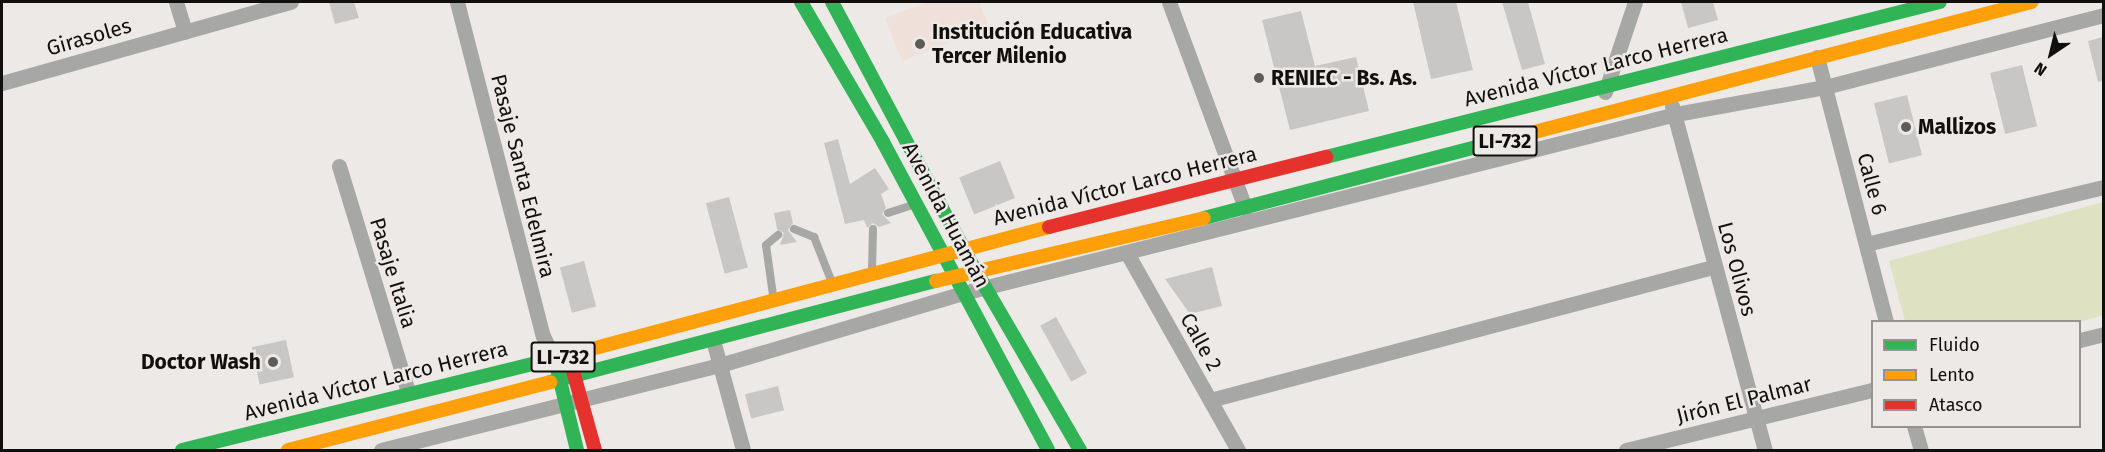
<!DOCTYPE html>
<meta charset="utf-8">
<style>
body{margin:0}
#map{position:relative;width:2105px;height:452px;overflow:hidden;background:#ece9e7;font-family:"Fira Sans",sans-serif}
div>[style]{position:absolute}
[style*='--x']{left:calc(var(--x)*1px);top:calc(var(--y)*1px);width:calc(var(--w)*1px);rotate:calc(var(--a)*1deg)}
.education>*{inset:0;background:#efe1da}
.green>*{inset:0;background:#dee2c2}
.building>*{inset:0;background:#c9c7c6;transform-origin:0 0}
.lane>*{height:8px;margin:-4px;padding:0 4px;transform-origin:4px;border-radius:4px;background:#a7a7a6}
.street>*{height:15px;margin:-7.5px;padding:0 7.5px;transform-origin:7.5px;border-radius:7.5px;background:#a7a7a6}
.fast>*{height:14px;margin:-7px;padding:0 7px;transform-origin:7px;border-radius:7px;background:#30b455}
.slow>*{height:14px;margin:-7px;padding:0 7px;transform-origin:7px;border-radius:7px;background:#ff9f0a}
.jam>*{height:14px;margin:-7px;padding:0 7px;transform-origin:7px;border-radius:7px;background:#e5322d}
.dots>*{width:16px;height:16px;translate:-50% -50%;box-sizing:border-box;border:3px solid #ede9e6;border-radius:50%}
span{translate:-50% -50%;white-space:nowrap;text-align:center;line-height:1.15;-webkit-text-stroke:5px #ede9e6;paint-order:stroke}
.shield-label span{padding:2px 4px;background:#ede9e6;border:2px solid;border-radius:4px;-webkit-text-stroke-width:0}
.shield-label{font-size:20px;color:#12100f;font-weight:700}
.poi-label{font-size:21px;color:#12100f;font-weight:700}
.left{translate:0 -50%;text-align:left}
.right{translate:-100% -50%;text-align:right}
.street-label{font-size:21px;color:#12100f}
.frame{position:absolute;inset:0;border:3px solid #12100f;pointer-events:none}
.legend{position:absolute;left:1871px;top:320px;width:210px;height:108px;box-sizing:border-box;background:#ede9e6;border:2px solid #959290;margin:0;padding:8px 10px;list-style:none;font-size:18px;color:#12100f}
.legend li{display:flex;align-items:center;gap:12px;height:30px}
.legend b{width:30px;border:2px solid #959290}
.north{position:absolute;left:2021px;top:24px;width:60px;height:60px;-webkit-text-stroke:4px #ede9e6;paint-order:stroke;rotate:215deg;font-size:16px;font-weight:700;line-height:24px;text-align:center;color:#12100f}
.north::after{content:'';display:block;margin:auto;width:21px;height:27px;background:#12100f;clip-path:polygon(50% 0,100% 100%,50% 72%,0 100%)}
</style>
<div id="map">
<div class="education">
<div style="clip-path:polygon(928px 2px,979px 2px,989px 27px,902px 61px,885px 18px)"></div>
</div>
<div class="green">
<div style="clip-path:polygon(2103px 202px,2103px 315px,2080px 322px,1905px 321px,1889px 261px)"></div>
</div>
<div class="building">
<div style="clip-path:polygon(329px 2px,354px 2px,359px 18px,335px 24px)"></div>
<div style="clip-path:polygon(1413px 2px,1456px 2px,1473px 70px,1431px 79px)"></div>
<div style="clip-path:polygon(1502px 2px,1528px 2px,1545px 64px,1522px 70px)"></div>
<div style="clip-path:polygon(1681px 2px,1713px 2px,1718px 20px,1688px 28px)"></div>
<div style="clip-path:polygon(1301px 11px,1315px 66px,1356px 57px,1369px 111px,1290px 130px,1262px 20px)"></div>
<div style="clip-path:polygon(2103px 37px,2103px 81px,2098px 82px,2088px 41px)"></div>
<div style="left:2022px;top:65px;width:63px;height:33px;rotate:76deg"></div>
<div style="left:1907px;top:95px;width:62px;height:34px;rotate:76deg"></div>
<div style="clip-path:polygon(838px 139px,850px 184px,875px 168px,889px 189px,881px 194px,886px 208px,882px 214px,891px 223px,879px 227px,873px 223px,867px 228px,864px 220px,845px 224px,824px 143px)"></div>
<div style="left:1000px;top:161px;width:40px;height:44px;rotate:68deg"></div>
<div style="left:729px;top:197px;width:73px;height:24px;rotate:75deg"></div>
<div style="clip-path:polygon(790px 210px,793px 223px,788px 230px,797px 242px,780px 245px,784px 233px,777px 229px,774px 213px)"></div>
<div style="left:584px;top:261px;width:47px;height:25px;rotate:75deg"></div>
<div style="clip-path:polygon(1212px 267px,1222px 306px,1190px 314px,1165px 279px)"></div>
<div style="left:1056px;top:317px;width:64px;height:18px;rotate:61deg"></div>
<div style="left:286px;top:340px;width:38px;height:35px;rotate:78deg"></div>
<div style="left:778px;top:386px;width:25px;height:34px;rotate:76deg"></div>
</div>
<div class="lane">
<div style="--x:888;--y:213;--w:25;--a:-18"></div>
<div style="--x:794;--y:229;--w:22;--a:22"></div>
<div style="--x:814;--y:237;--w:46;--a:68.4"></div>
<div style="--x:872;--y:270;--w:41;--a:-88.6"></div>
<div style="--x:773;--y:295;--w:50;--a:-98"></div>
<div style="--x:766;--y:245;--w:16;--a:-40"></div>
</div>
<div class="street">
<div style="--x:176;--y:2;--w:31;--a:73"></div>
<div style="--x:457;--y:2;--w:345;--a:75.6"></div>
<div style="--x:543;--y:336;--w:25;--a:64"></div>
<div style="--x:1169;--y:2;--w:220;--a:69.7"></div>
<div style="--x:1817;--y:57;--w:274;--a:75.4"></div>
<div style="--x:2;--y:83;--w:300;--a:-15.7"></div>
<div style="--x:1605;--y:92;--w:95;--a:-71.6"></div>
<div style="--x:1672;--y:106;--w:356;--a:74.9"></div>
<div style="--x:339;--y:166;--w:236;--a:73"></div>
<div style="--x:1866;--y:244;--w:245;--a:-13.5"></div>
<div style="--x:1127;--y:253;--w:226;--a:60.6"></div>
<div style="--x:713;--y:340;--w:114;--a:74.7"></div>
<div style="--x:2080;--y:340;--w:25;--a:-14"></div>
<div style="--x:1210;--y:400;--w:520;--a:-14.81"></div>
<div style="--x:1914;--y:426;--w:25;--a:74"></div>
<div style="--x:381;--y:450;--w:349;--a:-14.1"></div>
<div style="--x:720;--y:365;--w:253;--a:-16.5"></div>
<div style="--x:963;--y:293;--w:735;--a:-14.09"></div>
<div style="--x:1676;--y:114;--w:151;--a:-10.3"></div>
<div style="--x:1825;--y:87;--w:288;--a:-14.5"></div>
<div style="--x:1626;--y:450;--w:253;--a:-13.7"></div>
</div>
<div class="fast">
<div style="--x:801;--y:2;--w:162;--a:59.6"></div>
<div style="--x:883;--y:142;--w:349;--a:61.8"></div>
<div style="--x:832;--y:2;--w:307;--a:61.9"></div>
<div style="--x:977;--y:273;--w:205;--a:59.8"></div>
<div style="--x:1326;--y:157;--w:633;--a:-14.17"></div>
<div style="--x:1204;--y:218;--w:318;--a:-14.6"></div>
<div style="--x:556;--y:364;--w:89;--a:76.3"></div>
<div style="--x:550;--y:382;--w:399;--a:-14.7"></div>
<div style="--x:182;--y:450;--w:394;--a:-13.8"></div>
</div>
<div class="slow">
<div style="--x:1512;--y:138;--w:537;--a:-14.68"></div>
<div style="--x:936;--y:281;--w:275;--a:-13.2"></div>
<div style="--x:565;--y:356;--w:501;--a:-14.92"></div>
<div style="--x:288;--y:450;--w:271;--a:-14.5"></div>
</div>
<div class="jam">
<div style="--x:1049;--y:227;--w:286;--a:-14.2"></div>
<div style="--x:570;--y:360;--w:93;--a:74.5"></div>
</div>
<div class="dots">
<div style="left:920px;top:44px;background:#5e5c5b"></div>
<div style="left:1259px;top:78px;background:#5e5c5b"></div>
<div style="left:1906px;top:127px;background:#5e5c5b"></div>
<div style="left:273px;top:362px;background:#5e5c5b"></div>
</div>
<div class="shield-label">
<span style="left:1505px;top:141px">LI-732</span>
<span style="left:563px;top:357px">LI-732</span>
</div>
<div class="poi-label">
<span class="left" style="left:932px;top:44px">Institución Educativa<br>Tercer Milenio</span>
<span class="left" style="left:1271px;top:78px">RENIEC - Bs. As.</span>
<span class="left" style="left:1918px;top:127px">Mallizos</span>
<span class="right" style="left:261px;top:362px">Doctor Wash</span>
</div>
<div class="street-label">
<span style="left:89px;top:37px;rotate:-16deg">Girasoles</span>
<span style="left:1596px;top:67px;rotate:-14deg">Avenida Víctor Larco Herrera</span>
<span style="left:523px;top:176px;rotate:76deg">Pasaje Santa Edelmira</span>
<span style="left:1872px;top:184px;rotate:75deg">Calle 6</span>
<span style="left:1125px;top:186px;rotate:-14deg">Avenida Víctor Larco Herrera</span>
<span style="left:946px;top:215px;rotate:62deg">Avenida Huamán</span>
<span style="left:1737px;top:269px;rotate:75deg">Los Olivos</span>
<span style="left:393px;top:273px;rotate:73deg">Pasaje Italia</span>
<span style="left:1201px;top:342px;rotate:61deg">Calle 2</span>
<span style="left:376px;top:381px;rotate:-14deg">Avenida Víctor Larco Herrera</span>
<span style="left:1744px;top:400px;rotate:-14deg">Jirón El Palmar</span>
</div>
<div class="frame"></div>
<ul class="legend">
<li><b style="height:8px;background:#30b455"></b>Fluido</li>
<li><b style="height:8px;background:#ff9f0a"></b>Lento</li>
<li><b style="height:8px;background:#e5322d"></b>Atasco</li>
</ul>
<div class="north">N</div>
</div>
